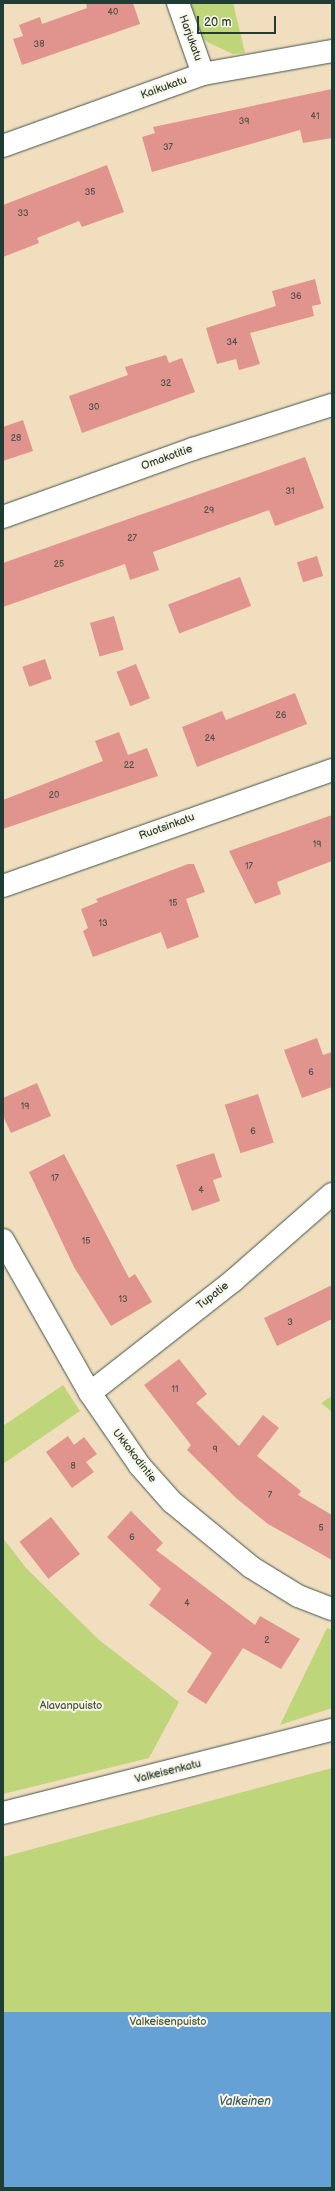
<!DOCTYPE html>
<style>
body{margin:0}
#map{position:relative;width:335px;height:2191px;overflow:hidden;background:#f1debe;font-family:"Balsamiq Sans",sans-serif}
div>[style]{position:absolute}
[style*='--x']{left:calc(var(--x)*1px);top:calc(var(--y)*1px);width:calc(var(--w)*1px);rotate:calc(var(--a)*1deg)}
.green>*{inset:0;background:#bfd579}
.water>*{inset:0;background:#66a1d6;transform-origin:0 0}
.building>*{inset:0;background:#e1948e;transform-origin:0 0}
.roads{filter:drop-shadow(0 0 1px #3e5549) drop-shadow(0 0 1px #3e5549)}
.minor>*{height:22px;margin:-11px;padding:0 11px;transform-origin:11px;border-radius:11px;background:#fff}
.tertiary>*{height:22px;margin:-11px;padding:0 11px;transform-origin:11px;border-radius:11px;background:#fff}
span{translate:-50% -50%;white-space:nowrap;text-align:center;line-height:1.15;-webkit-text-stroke:4px #fcf5e5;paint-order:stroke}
.number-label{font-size:9px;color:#50534a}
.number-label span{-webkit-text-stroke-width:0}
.street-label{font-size:11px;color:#1f3d34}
.park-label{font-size:11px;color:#3f5b42}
.water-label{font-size:12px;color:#345b65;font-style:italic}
.frame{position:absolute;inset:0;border:4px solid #1f3d34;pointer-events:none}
.scale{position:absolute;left:197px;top:16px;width:79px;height:18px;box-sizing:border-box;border:2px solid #1f3d34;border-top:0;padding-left:5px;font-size:12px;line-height:14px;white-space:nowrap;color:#1f3d34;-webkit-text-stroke:3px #fcf5e5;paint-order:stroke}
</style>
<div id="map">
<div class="green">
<div style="clip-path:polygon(186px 3px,233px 3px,245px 53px,233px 54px,207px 42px,194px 27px)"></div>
<div style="clip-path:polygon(63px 1385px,80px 1411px,3px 1464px,3px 1426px)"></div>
<div style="clip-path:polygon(332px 1396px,332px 1412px,321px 1403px)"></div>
<div style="clip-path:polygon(3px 1538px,26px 1568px,98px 1639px,179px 1702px,149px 1758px,3px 1794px)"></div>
<div style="clip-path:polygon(327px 1628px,332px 1630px,332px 1708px,280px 1725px)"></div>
<div style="clip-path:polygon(332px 1768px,332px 2188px,3px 2188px,3px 1857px)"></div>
</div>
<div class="water">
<div style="left:332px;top:2012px;width:176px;height:330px;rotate:90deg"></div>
</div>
<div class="building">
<div style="clip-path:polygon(86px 3px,133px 3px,140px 24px,22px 65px,13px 39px,23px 36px,19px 25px,40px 17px,42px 24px,87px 8px)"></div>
<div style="clip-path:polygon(332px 89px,332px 138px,303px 143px,300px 130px,152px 172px,142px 137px,155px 133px,153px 127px)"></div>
<div style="clip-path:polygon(107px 165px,124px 212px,82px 227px,79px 221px,37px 238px,39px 243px,3px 257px,3px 205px)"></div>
<div style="clip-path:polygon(315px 279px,321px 304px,312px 306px,314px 316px,250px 333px,260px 364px,239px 370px,236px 359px,217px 364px,206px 328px,276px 306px,272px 291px)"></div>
<div style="clip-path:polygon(166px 355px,169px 363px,182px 358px,195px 392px,82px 433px,69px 396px,128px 375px,125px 367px)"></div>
<div style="clip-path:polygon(23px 420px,33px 451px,3px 461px,3px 427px)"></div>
<div style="clip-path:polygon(305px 457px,324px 508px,275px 526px,269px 510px,153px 552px,159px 570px,130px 580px,125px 564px,3px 607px,3px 563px)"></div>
<div style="left:317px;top:556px;width:21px;height:21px;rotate:73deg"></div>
<div style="left:240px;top:577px;width:31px;height:77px;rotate:69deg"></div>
<div style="left:114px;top:616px;width:35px;height:25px;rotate:74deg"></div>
<div style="left:45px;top:659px;width:21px;height:24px;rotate:71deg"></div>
<div style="left:136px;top:664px;width:37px;height:21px;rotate:68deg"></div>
<div style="clip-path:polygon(295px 693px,307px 724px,197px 767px,182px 727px,222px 711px,226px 720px)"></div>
<div style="clip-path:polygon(119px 732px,128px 755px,147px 748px,158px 776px,3px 829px,3px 800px,103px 761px,95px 741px)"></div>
<div style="clip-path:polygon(332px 815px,332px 861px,277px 882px,281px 894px,255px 904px,229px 851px)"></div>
<div style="clip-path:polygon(188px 864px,194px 864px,205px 892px,186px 899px,199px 937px,167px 949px,161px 932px,93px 957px,83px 931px,88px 928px,81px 909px,98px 902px,96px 899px)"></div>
<div style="clip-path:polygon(317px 1038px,323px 1055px,332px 1052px,332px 1087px,302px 1098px,284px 1050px)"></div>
<div style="clip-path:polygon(37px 1083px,51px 1116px,11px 1133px,3px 1116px,3px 1098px)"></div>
<div style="left:258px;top:1094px;width:51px;height:35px;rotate:72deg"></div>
<div style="clip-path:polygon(214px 1153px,222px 1177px,213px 1180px,220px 1201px,192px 1211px,176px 1165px)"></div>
<div style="clip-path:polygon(64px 1154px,129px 1278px,135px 1274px,152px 1302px,111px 1326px,74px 1267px,29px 1172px)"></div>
<div style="clip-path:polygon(332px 1285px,332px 1319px,277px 1346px,264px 1318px)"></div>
<div style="clip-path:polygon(179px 1359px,207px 1394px,196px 1403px,239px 1446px,263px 1415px,279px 1428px,257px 1456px,301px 1491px,298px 1495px,332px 1515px,332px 1560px,268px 1524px,236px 1498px,187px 1450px,191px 1445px,144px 1385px)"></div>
<div style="clip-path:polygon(68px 1436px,74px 1445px,84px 1437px,97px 1454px,86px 1462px,94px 1472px,72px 1488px,46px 1452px)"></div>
<div style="clip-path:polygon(131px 1511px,163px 1543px,156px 1550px,255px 1625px,260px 1616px,300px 1639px,281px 1669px,243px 1648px,206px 1704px,187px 1692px,212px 1653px,149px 1605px,161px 1589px,107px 1537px)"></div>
<div style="left:51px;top:1517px;width:47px;height:40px;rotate:52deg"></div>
</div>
<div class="roads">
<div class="minor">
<div style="--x:178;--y:3;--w:75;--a:70.6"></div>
<div style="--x:3;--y:146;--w:213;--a:-19.8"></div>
<div style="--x:203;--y:74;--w:131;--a:-10.1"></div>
<div style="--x:3;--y:517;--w:202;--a:-19.7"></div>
<div style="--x:193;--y:449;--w:146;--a:-17.6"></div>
<div style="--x:3;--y:1240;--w:176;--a:60.4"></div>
<div style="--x:90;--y:1393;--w:88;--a:55.6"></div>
<div style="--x:140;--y:1466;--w:48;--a:48.4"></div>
<div style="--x:172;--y:1502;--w:102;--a:39.4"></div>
<div style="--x:251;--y:1567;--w:55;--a:31.7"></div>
<div style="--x:298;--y:1596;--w:36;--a:21"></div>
<div style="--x:90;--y:1393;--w:183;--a:-38.1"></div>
<div style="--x:234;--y:1280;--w:130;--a:-41.3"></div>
<div style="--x:3;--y:1813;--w:339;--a:-14.2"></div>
</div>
<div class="tertiary">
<div style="--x:3;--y:886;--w:349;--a:-19.4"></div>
</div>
</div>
<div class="number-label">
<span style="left:113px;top:13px">40</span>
<span style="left:39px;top:45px">38</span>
<span style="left:315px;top:117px">41</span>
<span style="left:244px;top:122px">39</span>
<span style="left:168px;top:148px">37</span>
<span style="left:90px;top:193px">35</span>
<span style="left:23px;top:214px">33</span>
<span style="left:296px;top:297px">36</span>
<span style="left:232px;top:343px">34</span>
<span style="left:166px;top:384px">32</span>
<span style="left:94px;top:408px">30</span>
<span style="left:16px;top:439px">28</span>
<span style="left:290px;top:492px">31</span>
<span style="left:209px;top:511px">29</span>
<span style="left:132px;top:539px">27</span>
<span style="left:59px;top:565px">25</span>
<span style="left:281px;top:716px">26</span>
<span style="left:210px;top:739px">24</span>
<span style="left:129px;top:766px">22</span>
<span style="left:54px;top:796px">20</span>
<span style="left:317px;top:845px">19</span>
<span style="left:249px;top:867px">17</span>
<span style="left:173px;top:904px">15</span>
<span style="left:103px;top:924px">13</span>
<span style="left:311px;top:1073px">6</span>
<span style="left:25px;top:1107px">19</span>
<span style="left:253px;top:1132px">6</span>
<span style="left:55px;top:1179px">17</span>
<span style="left:201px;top:1191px">4</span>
<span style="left:86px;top:1242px">15</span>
<span style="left:123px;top:1300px">13</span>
<span style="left:290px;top:1323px">3</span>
<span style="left:175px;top:1390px">11</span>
<span style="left:215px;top:1450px">9</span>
<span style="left:73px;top:1467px">8</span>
<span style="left:270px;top:1496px">7</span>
<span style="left:321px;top:1529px">5</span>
<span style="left:132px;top:1538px">6</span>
<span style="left:187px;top:1604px">4</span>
<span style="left:267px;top:1641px">2</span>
</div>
<div class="street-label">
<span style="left:190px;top:38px;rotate:70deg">Harjukatu</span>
<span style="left:164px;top:88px;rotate:-20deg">Kaikukatu</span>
<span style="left:167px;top:458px;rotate:-20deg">Omakotitie</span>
<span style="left:167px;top:827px;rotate:-20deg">Ruotsinkatu</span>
<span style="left:213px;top:1296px;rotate:-38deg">Tupatie</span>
<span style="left:134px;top:1456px;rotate:52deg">Ukkokodintie</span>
<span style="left:168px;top:1772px;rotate:-14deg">Valkeisenkatu</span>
</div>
<div class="park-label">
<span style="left:71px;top:1706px">Alavanpuisto</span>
<span style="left:168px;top:2022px">Valkeisenpuisto</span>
</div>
<div class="water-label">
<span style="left:245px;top:2102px">Valkeinen</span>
</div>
<div class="frame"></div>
<div class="scale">20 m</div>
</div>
